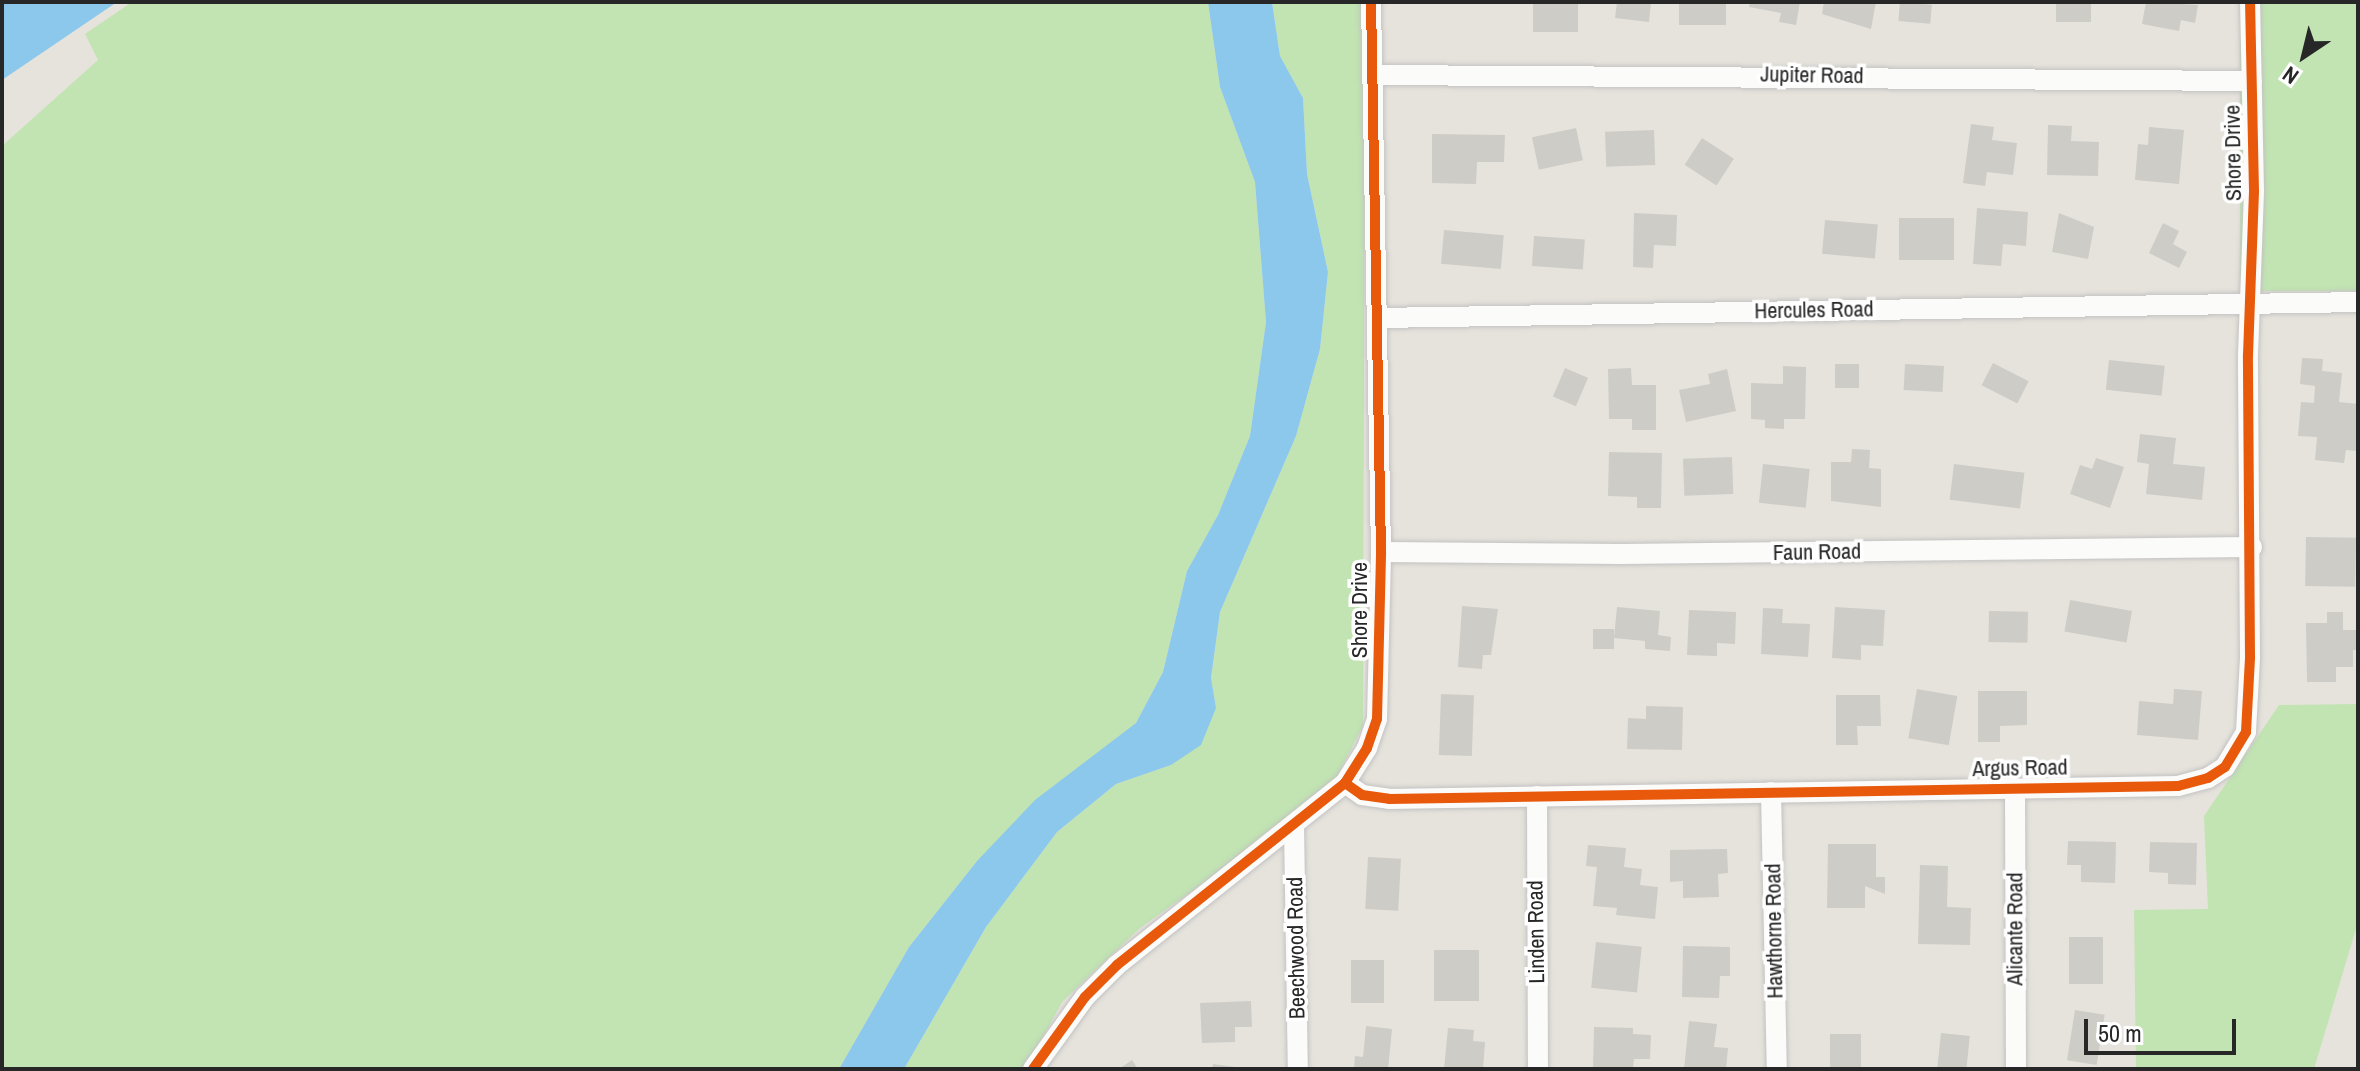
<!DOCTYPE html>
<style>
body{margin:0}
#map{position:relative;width:2360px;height:1071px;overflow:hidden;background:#e6e3dc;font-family:"Archivo Narrow",sans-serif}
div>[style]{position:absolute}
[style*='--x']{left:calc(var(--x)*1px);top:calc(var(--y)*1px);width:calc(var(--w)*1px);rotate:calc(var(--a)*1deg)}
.green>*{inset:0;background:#c1e4b2;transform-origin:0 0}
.water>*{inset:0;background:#8bc8ec}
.building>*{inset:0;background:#ceccc7;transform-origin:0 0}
.roads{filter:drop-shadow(0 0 2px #c3c2c2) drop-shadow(0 0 2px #c3c2c2)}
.minor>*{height:20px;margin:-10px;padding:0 10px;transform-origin:10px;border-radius:10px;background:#fbfbfa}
.cycleway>*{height:10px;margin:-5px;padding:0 5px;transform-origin:5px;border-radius:5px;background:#e8590c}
span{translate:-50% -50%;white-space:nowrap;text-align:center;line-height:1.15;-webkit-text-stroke:7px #fff;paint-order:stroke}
.street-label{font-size:22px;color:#272727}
.frame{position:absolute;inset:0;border:4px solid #272727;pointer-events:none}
.north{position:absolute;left:2264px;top:16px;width:80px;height:80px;-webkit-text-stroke:6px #fff;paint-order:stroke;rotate:215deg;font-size:22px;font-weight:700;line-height:32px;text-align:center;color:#272727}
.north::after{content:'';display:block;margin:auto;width:28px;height:36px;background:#272727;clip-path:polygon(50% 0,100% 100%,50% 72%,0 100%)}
.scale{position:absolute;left:2084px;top:1019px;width:152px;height:36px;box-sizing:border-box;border:4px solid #272727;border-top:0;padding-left:10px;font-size:24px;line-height:28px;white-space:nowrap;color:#272727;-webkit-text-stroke:6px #fff;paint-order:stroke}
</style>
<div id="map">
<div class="green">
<div style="clip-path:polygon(132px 2px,1208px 2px,1220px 87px,1255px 182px,1266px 322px,1250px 436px,1218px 515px,1187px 571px,1163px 672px,1136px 723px,977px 861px,909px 947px,839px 1069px,2px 1069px,2px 146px,98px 60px,85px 34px)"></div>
<div style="clip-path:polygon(1272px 2px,1365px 2px,1363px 726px,1328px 794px,1140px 928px,1062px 1002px,1026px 1069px,904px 1069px,986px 927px,1057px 832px,1116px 784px,1171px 765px,1216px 708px,1211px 679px,1220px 612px,1296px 436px,1320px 349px,1328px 272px,1307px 174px,1303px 98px,1280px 56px)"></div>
<div style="left:2240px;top:2px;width:118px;height:289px"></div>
<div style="clip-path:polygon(2358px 704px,2358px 922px,2314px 1069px,2136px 1069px,2134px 910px,2208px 909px,2204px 816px,2279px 705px)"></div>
</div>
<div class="water">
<div style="clip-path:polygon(2px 2px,117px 2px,2px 80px)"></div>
<div style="clip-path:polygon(1208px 2px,1272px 2px,1280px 56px,1303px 98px,1307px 174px,1328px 272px,1320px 349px,1296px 436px,1220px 612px,1211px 678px,1216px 708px,1201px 745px,1171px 765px,1116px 784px,1057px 832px,986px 927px,904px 1069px,839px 1069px,909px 947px,977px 861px,1035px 800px,1136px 723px,1163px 672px,1187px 571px,1218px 515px,1250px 436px,1266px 322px,1255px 182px,1220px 87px)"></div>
</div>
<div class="building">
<div style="left:1533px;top:2px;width:45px;height:30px"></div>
<div style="clip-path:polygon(1617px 2px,1651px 2px,1649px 22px,1615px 18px)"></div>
<div style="left:1679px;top:2px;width:47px;height:23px"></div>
<div style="clip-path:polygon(1750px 2px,1800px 2px,1796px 25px,1779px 22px,1781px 13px,1749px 7px)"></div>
<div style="clip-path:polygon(1824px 2px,1876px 2px,1871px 29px,1822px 14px)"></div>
<div style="left:1900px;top:2px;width:32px;height:19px;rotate:5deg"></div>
<div style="left:2056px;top:2px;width:35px;height:20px"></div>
<div style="clip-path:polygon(2146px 2px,2198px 5px,2195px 23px,2181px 20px,2179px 31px,2142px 24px)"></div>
<div style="clip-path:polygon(1971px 124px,1994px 127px,1992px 140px,2017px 143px,2013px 175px,1987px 172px,1985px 186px,1963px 183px)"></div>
<div style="clip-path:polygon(2048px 125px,2072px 126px,2071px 141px,2099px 142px,2098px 176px,2047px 175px)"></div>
<div style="clip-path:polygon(2149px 127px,2184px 130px,2179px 184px,2135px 180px,2138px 144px,2148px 145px)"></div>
<div style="left:1576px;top:128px;width:33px;height:45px;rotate:78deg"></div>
<div style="left:1654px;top:130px;width:35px;height:49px;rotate:88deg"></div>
<div style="clip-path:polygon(1432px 134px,1505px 135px,1504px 162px,1477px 162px,1476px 184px,1432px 183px)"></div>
<div style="left:1702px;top:138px;width:38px;height:32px;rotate:33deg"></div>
<div style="clip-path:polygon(1977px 208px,2028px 212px,2026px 246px,2003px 244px,2001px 266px,1973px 264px)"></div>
<div style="clip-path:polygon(1634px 213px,1677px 215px,1676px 246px,1654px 245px,1653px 268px,1633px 267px)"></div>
<div style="clip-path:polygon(2059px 213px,2094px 227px,2088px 259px,2052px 252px)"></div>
<div style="left:1899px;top:218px;width:55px;height:42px"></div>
<div style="left:1825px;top:220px;width:53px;height:34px;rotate:5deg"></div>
<div style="clip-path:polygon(2163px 223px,2179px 231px,2173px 244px,2187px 252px,2179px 268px,2149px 253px)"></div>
<div style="left:1444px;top:230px;width:60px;height:34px;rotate:5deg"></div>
<div style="left:1534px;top:236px;width:51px;height:30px;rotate:4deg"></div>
<div style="clip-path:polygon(2302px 358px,2323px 359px,2322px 371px,2342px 373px,2339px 402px,2358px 404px,2358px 451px,2346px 450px,2344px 463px,2315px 460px,2317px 437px,2298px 436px,2301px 402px,2314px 403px,2315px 386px,2300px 384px)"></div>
<div style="left:2109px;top:360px;width:56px;height:30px;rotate:6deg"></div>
<div style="left:1993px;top:363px;width:40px;height:25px;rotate:27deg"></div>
<div style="left:1835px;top:364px;width:24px;height:24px"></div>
<div style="left:1905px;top:364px;width:39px;height:26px;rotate:3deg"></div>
<div style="clip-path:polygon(1783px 366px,1806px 367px,1805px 419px,1784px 419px,1784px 429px,1765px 428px,1765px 420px,1751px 419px,1751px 383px,1783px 384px)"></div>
<div style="left:1565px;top:368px;width:25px;height:31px;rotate:23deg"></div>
<div style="clip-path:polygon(1631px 368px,1632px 385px,1656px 385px,1656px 430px,1632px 430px,1632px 419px,1609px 419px,1608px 369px)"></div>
<div style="clip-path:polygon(1727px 369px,1736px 411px,1686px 422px,1679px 390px,1710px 384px,1708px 374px)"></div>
<div style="clip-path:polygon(2140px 434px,2176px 438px,2173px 464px,2205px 467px,2202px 500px,2146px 494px,2149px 464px,2137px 462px)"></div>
<div style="clip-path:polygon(1852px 449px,1870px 450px,1869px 468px,1881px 469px,1881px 507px,1831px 501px,1831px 462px,1851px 462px)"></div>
<div style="clip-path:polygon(1609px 452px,1662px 453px,1661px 508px,1637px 508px,1637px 497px,1608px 496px)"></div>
<div style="left:1732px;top:457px;width:37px;height:49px;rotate:88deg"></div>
<div style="clip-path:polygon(2096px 458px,2124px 467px,2110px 508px,2070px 494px,2080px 465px,2092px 469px)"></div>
<div style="left:1763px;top:464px;width:47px;height:39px;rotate:6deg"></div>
<div style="left:1954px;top:464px;width:71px;height:36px;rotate:7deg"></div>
<div style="left:2306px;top:537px;width:50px;height:49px;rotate:1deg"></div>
<div style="left:2070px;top:600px;width:63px;height:32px;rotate:10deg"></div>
<div style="clip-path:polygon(1462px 606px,1498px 609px,1491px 655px,1483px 655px,1482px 669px,1458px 667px)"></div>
<div style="clip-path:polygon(1617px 607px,1660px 611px,1658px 635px,1671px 637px,1670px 651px,1645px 649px,1645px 641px,1614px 638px)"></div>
<div style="clip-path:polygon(1835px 607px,1885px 610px,1883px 646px,1861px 645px,1861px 660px,1832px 658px)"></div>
<div style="clip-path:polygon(1763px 608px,1783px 609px,1782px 623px,1810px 624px,1808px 657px,1761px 654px)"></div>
<div style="clip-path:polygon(1689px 610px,1736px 612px,1735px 644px,1717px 643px,1717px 656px,1687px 655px)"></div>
<div style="left:1989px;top:611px;width:39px;height:31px;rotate:1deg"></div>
<div style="clip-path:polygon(2327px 612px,2343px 612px,2343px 630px,2358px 630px,2358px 650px,2353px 650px,2353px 667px,2336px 667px,2336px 682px,2307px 682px,2306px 623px,2327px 623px)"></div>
<div style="left:1593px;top:629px;width:21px;height:20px"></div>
<div style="left:1917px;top:689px;width:41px;height:50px;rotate:10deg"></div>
<div style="clip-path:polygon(2174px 689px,2202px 691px,2198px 740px,2137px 735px,2139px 701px,2173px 704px)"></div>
<div style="clip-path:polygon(1978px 691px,2027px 691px,2027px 725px,2000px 726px,2000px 742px,1978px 742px)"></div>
<div style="left:1441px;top:694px;width:33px;height:61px;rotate:2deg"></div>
<div style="clip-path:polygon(1836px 695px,1880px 695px,1881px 726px,1857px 726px,1858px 745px,1836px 745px)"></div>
<div style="clip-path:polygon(1646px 706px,1683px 707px,1682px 750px,1627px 749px,1628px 718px,1646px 719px)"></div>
<div style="clip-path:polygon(2068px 841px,2116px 842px,2115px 883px,2081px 882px,2081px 865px,2067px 865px)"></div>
<div style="clip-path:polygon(2150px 842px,2197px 843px,2196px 885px,2168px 884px,2168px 873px,2149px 872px)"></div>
<div style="clip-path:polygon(1828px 844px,1876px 844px,1876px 877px,1885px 877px,1885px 894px,1865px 886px,1865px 908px,1827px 908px)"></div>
<div style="clip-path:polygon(1588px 845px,1626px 848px,1624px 867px,1642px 869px,1640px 885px,1658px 887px,1655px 919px,1616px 915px,1617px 908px,1593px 906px,1597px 867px,1586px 866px)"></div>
<div style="clip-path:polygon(1727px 849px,1728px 873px,1718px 874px,1719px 897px,1683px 898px,1683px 881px,1670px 882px,1670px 850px)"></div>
<div style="left:1368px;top:857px;width:33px;height:52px;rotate:3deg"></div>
<div style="clip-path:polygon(1920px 865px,1948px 866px,1947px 907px,1971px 908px,1970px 945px,1918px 944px)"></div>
<div style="left:2069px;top:937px;width:34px;height:47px"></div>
<div style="left:1596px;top:942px;width:46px;height:46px;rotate:6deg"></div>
<div style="clip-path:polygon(1683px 946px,1730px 947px,1730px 976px,1720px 976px,1719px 998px,1682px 997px)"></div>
<div style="left:1434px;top:950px;width:45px;height:51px"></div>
<div style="left:1351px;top:960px;width:33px;height:43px"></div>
<div style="clip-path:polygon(1251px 1001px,1252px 1027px,1235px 1027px,1235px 1042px,1202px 1043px,1200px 1003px)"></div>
<div style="left:2075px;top:1010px;width:30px;height:51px;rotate:9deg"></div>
<div style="clip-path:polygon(1689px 1021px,1717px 1024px,1714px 1047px,1728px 1048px,1726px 1069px,1684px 1069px)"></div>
<div style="clip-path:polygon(1366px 1026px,1392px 1029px,1388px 1069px,1354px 1069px,1355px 1056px,1363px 1057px)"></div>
<div style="clip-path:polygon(1594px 1027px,1633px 1028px,1633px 1034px,1651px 1035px,1650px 1059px,1634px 1059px,1633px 1069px,1593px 1068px)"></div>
<div style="clip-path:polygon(1448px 1028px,1474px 1030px,1473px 1041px,1485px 1042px,1483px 1069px,1444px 1069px)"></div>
<div style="left:1941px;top:1033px;width:29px;height:36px;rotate:6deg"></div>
<div style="left:1830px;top:1034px;width:31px;height:35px"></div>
<div style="clip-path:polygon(1132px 1060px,1138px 1069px,1119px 1069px)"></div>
<div style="clip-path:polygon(1213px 1064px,1235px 1067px,1235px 1069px,1212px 1069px)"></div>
</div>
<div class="roads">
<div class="minor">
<div style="--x:1373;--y:75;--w:879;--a:0.39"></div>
<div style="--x:1377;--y:318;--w:981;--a:-0.93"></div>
<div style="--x:1381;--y:552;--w:240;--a:0.5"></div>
<div style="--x:1621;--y:554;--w:631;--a:-0.64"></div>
<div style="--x:1345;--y:783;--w:21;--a:35"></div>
<div style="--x:1362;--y:795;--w:27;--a:8"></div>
<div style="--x:1389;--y:799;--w:789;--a:-0.94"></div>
<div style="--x:2178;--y:786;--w:31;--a:-15"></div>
<div style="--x:2208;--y:778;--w:20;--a:-33"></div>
<div style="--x:2225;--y:767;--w:41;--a:-59"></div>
<div style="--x:2246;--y:732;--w:75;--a:-86.9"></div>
<div style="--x:2250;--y:657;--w:302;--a:-90.4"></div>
<div style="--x:2248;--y:355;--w:164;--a:-87.9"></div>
<div style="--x:2254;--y:191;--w:189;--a:-91.2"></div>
<div style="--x:2015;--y:788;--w:281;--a:89.8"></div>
<div style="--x:1771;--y:792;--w:277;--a:88.8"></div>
<div style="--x:1537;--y:796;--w:273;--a:89.8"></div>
<div style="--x:1294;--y:826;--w:243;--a:89.1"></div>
<div style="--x:1033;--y:1069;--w:89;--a:-54.2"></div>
<div style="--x:1085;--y:997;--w:45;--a:-45"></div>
<div style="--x:1117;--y:965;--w:292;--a:-38.6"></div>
<div style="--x:1345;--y:783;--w:41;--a:-57.8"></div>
<div style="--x:1367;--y:748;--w:31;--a:-71"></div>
<div style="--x:1377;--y:719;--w:167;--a:-88.6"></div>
<div style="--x:1381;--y:552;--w:550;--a:-91.04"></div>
</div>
</div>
<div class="cycleway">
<div style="--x:1345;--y:783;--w:21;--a:35"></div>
<div style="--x:1362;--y:795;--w:27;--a:8"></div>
<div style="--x:1389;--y:799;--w:789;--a:-0.94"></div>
<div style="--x:2178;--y:786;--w:31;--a:-15"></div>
<div style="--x:2208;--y:778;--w:20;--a:-33"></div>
<div style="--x:2225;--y:767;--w:41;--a:-59"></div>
<div style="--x:2246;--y:732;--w:75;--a:-86.9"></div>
<div style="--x:2250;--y:657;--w:302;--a:-90.4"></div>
<div style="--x:2248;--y:355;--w:164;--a:-87.9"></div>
<div style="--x:2254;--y:191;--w:189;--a:-91.2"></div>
<div style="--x:1033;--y:1069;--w:89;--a:-54.2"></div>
<div style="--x:1085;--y:997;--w:45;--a:-45"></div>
<div style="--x:1117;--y:965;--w:292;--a:-38.6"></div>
<div style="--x:1345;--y:783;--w:41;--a:-57.8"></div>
<div style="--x:1367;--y:748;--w:31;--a:-71"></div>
<div style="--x:1377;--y:719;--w:167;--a:-88.6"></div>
<div style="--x:1381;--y:552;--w:550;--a:-91.04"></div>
</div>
<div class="street-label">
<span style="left:1812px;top:75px;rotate:1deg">Jupiter Road</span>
<span style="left:2233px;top:153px;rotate:-91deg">Shore Drive</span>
<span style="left:1814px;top:310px;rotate:-1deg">Hercules Road</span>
<span style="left:1817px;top:552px;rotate:-1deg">Faun Road</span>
<span style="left:1360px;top:610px;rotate:-90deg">Shore Drive</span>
<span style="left:2020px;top:768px;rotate:-1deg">Argus Road</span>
<span style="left:2015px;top:929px;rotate:-90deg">Alicante Road</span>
<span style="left:1774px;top:931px;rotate:-91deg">Hawthorne Road</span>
<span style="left:1536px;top:932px;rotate:-91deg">Linden Road</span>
<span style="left:1296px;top:948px;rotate:-91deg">Beechwood Road</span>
</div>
<div class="frame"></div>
<div class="north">N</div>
<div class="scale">50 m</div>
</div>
